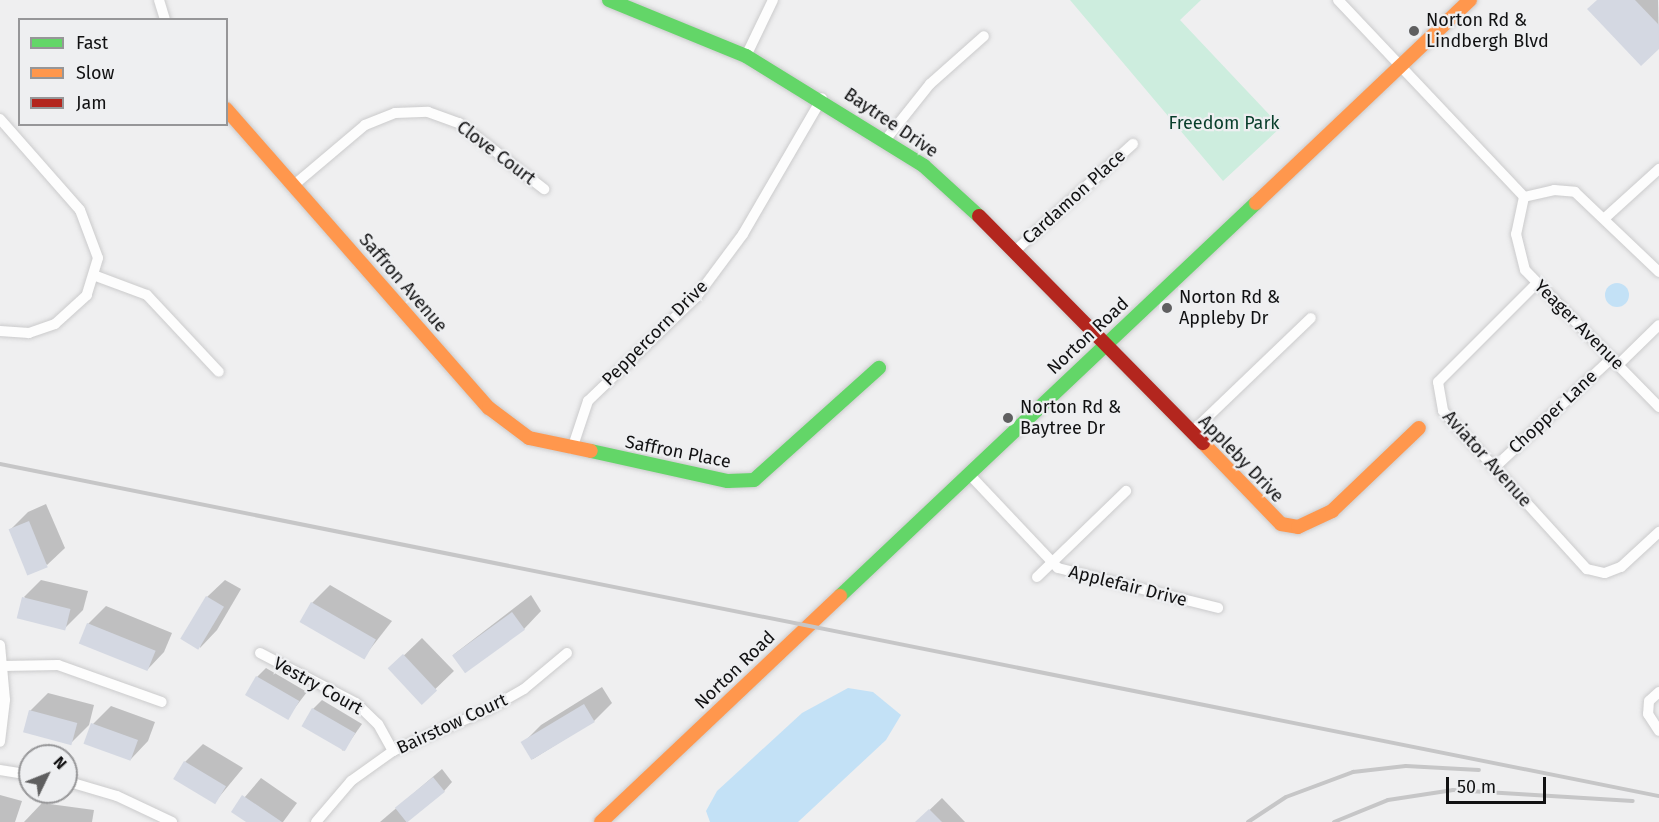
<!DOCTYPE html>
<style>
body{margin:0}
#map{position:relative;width:1659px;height:822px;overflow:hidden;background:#efeff0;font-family:"Fira Sans",sans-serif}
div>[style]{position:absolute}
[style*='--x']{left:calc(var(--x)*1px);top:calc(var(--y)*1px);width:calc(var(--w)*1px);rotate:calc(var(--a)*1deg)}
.green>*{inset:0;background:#cdedde}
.water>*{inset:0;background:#c3e1f6}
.round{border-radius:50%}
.shadow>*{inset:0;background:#0003;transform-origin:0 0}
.building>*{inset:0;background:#d4d8e2;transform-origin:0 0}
.roads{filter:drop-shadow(0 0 2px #cbcbcc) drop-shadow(0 0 2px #cbcbcc)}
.street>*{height:10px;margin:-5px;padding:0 5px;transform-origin:5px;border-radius:5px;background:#fdfdfd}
.fast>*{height:14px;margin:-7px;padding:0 7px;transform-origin:7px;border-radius:7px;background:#63d668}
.slow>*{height:14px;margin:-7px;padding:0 7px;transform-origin:7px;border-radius:7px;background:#ff974d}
.jam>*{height:14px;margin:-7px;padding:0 7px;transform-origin:7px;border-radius:7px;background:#b3261e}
.rail>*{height:4px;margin:-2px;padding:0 2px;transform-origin:2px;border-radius:2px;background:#c6c6c7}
.dots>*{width:16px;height:16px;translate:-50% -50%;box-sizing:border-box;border:3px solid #eeeff1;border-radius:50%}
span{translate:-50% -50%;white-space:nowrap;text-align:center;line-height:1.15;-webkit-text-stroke:4.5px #eeeff1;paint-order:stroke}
.poi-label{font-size:18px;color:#111112}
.left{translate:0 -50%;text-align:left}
.street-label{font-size:18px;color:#111112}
.park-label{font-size:18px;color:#083e2b}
.legend{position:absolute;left:18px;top:18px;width:210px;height:108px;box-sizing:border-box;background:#eeeff1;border:2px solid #969698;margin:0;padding:8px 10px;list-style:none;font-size:18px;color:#111112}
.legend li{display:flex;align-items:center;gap:12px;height:30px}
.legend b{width:30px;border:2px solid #969698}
.north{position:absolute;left:18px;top:744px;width:60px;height:60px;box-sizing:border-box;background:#eeeff1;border:2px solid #969698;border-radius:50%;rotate:47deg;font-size:16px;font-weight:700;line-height:24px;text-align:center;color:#111112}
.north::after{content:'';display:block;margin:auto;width:21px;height:27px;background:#5f5f60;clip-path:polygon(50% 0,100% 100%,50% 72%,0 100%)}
.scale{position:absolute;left:1446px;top:777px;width:100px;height:27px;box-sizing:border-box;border:3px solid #111112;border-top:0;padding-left:8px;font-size:18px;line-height:21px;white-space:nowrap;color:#111112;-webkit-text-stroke:4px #eeeff1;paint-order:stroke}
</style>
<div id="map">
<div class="green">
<div style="clip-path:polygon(1070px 0,1201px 0,1180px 20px,1281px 127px,1223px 181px)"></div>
</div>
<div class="water">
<div class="round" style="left:1605px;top:283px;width:24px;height:24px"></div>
<div style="clip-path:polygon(848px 688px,873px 692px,901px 715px,886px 740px,798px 822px,710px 822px,706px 811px,717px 791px,802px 713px)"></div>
</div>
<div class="shadow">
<div style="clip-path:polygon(1598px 0,1658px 0,1659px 47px)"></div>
<div style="clip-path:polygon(46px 504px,65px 548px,47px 565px,10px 530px,28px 512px)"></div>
<div style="clip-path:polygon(41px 580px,88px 591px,83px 610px,65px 628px,24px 597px)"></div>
<div style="clip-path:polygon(225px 580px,241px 589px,217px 630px,200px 648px,207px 597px)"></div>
<div style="clip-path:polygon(330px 585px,392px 621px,364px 657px,312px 603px)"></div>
<div style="clip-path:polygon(531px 595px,541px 611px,524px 629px,453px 655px)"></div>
<div style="clip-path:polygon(106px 606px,172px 633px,164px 652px,147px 670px,88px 624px)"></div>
<div style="left:422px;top:638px;width:46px;height:45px;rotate:46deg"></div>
<div style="clip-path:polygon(266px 668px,307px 692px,287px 718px,257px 677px)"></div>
<div style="clip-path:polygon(602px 687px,612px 703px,594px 721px,533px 759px,523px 743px,541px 725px)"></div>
<div style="clip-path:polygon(48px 693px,94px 705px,89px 725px,71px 743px,30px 711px)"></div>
<div style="clip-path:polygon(322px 700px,362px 724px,343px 751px,313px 709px)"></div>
<div style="clip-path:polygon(111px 706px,155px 722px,148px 741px,131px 759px,93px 724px)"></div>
<div style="clip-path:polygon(203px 744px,243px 768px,215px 802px,185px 762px)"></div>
<div style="clip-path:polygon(442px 769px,452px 782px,444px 791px,406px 822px,380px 822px)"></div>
<div style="clip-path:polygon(261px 778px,297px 803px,283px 822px,248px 822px,233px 811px)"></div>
<div style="clip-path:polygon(0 795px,22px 801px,15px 822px,0 822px)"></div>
<div style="clip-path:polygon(942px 798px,965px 822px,917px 822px)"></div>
<div style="clip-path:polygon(42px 803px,94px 810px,92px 822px,24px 822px)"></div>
</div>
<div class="building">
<div style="clip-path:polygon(1597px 0,1635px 0,1659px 25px,1659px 49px,1641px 66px,1587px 9px)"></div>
<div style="left:29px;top:521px;width:50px;height:22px;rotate:68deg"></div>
<div style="left:206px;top:596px;width:21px;height:50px;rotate:31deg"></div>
<div style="left:22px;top:597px;width:50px;height:22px;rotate:14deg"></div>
<div style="left:311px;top:602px;width:75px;height:23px;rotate:30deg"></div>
<div style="left:512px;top:612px;width:22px;height:74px;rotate:54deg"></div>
<div style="left:87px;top:623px;width:74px;height:22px;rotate:22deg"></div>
<div style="left:403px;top:654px;width:50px;height:21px;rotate:47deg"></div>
<div style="left:256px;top:676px;width:50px;height:22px;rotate:30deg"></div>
<div style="left:584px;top:704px;width:21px;height:74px;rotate:59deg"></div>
<div style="left:312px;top:708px;width:50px;height:21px;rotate:30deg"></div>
<div style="left:29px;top:710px;width:50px;height:23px;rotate:15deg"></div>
<div style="left:91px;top:723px;width:50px;height:22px;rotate:20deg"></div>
<div style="left:184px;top:761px;width:49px;height:21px;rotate:31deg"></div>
<div style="left:433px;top:777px;width:19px;height:49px;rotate:51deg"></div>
<div style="clip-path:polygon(242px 795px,282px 822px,246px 822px,231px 812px)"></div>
<div style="clip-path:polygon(929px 809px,942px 822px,915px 822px)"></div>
</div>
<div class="roads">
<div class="street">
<div style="--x:159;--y:0;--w:21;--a:73"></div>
<div style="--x:1338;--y:0;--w:271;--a:46.6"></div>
<div style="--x:746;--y:56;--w:62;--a:-64.3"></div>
<div style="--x:0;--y:119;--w:121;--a:48.7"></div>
<div style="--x:80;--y:210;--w:51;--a:69.4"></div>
<div style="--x:98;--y:258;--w:39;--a:107"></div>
<div style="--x:87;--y:295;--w:43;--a:137.8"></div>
<div style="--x:55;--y:324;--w:28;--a:161"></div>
<div style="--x:29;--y:333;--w:29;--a:-176"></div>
<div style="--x:887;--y:138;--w:69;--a:-51.5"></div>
<div style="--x:930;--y:84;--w:72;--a:-41.6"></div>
<div style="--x:294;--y:185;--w:93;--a:-40.2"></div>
<div style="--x:365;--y:125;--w:32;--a:-22"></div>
<div style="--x:395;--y:113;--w:33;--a:-2"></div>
<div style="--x:428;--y:112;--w:33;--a:20"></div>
<div style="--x:459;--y:123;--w:108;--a:37.8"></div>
<div style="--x:1524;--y:197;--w:38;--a:102"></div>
<div style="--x:1516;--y:234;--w:37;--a:76"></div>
<div style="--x:1525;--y:270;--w:192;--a:45.6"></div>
<div style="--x:1524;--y:197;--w:31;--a:-13"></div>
<div style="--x:1554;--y:190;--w:21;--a:5"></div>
<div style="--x:1575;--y:192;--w:116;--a:43.6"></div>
<div style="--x:1606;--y:217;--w:72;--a:-42.2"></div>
<div style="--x:1016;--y:250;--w:158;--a:-42.2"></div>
<div style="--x:96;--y:276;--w:54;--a:20.4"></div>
<div style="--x:147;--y:295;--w:105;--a:46.9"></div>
<div style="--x:1537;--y:283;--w:140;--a:135"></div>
<div style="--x:1438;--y:382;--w:29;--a:80"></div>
<div style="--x:1443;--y:411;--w:214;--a:47.7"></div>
<div style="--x:1587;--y:569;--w:18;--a:13"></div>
<div style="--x:1605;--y:573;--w:17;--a:-21"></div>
<div style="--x:1621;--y:567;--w:52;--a:-42.6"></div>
<div style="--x:1618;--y:365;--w:57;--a:-44.3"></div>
<div style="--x:1191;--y:433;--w:166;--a:-43.8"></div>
<div style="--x:572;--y:449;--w:51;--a:-71.6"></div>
<div style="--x:588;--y:401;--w:151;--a:-43.9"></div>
<div style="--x:697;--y:296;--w:77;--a:-53.4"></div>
<div style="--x:743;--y:234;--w:157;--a:-59.8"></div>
<div style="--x:1495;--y:467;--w:160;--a:-43"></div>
<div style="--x:969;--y:474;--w:129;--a:46.6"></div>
<div style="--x:1058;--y:568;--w:165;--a:14"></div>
<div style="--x:1037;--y:577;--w:124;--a:-44"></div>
<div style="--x:0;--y:645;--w:55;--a:84.8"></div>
<div style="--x:5;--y:700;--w:42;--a:96.8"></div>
<div style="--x:260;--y:653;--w:108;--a:27.5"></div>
<div style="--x:356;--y:703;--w:30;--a:44"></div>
<div style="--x:378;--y:724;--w:31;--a:61"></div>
<div style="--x:3;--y:666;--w:55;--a:-1"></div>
<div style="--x:58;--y:665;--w:110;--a:19.6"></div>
<div style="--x:1659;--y:692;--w:13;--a:138"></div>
<div style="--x:1649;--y:701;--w:13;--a:94"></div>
<div style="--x:1648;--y:714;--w:20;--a:57"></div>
<div style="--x:0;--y:770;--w:30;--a:9"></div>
<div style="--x:66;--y:781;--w:53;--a:16.4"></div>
<div style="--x:117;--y:796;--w:61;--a:25.3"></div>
<div style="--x:316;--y:822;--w:54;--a:-49.5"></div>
<div style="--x:351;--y:781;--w:52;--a:-35.5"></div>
<div style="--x:393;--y:751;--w:105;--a:-23.6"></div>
<div style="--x:489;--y:709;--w:40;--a:-29.7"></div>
<div style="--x:524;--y:689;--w:56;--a:-39.9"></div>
</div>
<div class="fast">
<div style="--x:609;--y:0;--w:148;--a:22.2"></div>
<div style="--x:746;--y:56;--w:209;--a:31.7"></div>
<div style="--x:924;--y:166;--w:74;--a:42.3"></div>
<div style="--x:591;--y:451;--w:140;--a:12.4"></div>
<div style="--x:728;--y:481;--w:26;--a:-2"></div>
<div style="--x:754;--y:480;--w:168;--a:-41.9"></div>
<div style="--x:840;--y:596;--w:572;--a:-43.37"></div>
</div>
<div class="slow">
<div style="--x:226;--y:109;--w:398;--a:48.7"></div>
<div style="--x:489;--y:408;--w:50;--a:36.9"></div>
<div style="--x:529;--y:438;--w:63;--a:11.8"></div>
<div style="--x:1256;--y:203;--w:295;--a:-43.5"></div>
<div style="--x:1203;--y:443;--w:112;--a:46.1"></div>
<div style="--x:1281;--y:524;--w:17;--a:10"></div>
<div style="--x:1298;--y:527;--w:38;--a:-25"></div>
<div style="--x:1332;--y:511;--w:120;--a:-43.7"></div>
<div style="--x:601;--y:822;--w:329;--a:-43.4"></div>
</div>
<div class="jam">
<div style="--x:979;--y:216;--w:319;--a:45.4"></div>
</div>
</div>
<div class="rail">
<div style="--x:0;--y:464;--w:1692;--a:11.32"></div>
<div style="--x:1248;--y:822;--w:45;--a:-33.3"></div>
<div style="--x:1286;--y:797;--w:72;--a:-20.5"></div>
<div style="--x:1353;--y:772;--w:53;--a:-6.5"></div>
<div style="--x:1406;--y:766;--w:73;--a:3.1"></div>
<div style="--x:1334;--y:822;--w:58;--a:-22.2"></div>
<div style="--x:1388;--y:800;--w:66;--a:-8.7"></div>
<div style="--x:1453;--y:790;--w:180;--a:3.5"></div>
</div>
<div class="dots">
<div style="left:1414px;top:31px;background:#5f5f60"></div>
<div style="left:1167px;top:308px;background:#5f5f60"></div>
<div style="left:1008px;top:418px;background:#5f5f60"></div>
</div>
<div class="poi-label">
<span class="left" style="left:1426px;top:31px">Norton Rd &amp;<br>Lindbergh Blvd</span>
<span class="left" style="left:1179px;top:308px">Norton Rd &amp;<br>Appleby Dr</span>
<span class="left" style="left:1020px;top:418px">Norton Rd &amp;<br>Baytree Dr</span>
</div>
<div class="street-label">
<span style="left:891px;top:123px;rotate:34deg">Baytree Drive</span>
<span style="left:496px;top:153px;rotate:37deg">Clove Court</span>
<span style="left:1074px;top:197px;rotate:-42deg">Cardamon Place</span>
<span style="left:403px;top:283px;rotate:49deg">Saffron Avenue</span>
<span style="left:1579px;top:325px;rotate:45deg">Yeager Avenue</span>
<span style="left:655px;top:333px;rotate:-45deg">Peppercorn Drive</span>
<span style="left:1088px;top:336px;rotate:-43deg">Norton Road</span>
<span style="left:1553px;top:412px;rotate:-43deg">Chopper Lane</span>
<span style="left:678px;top:452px;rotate:11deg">Saffron Place</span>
<span style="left:1241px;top:459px;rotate:46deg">Appleby Drive</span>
<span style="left:1487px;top:459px;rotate:48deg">Aviator Avenue</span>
<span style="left:1128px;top:586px;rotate:14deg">Applefair Drive</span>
<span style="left:735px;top:670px;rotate:-44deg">Norton Road</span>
<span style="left:318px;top:686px;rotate:29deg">Vestry Court</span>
<span style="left:452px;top:724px;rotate:-25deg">Bairstow Court</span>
</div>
<div class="park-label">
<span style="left:1224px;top:123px">Freedom Park</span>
</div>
<ul class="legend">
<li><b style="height:8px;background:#63d668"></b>Fast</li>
<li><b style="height:8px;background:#ff974d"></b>Slow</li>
<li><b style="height:8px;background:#b3261e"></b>Jam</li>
</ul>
<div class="north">N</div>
<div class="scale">50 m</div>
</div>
